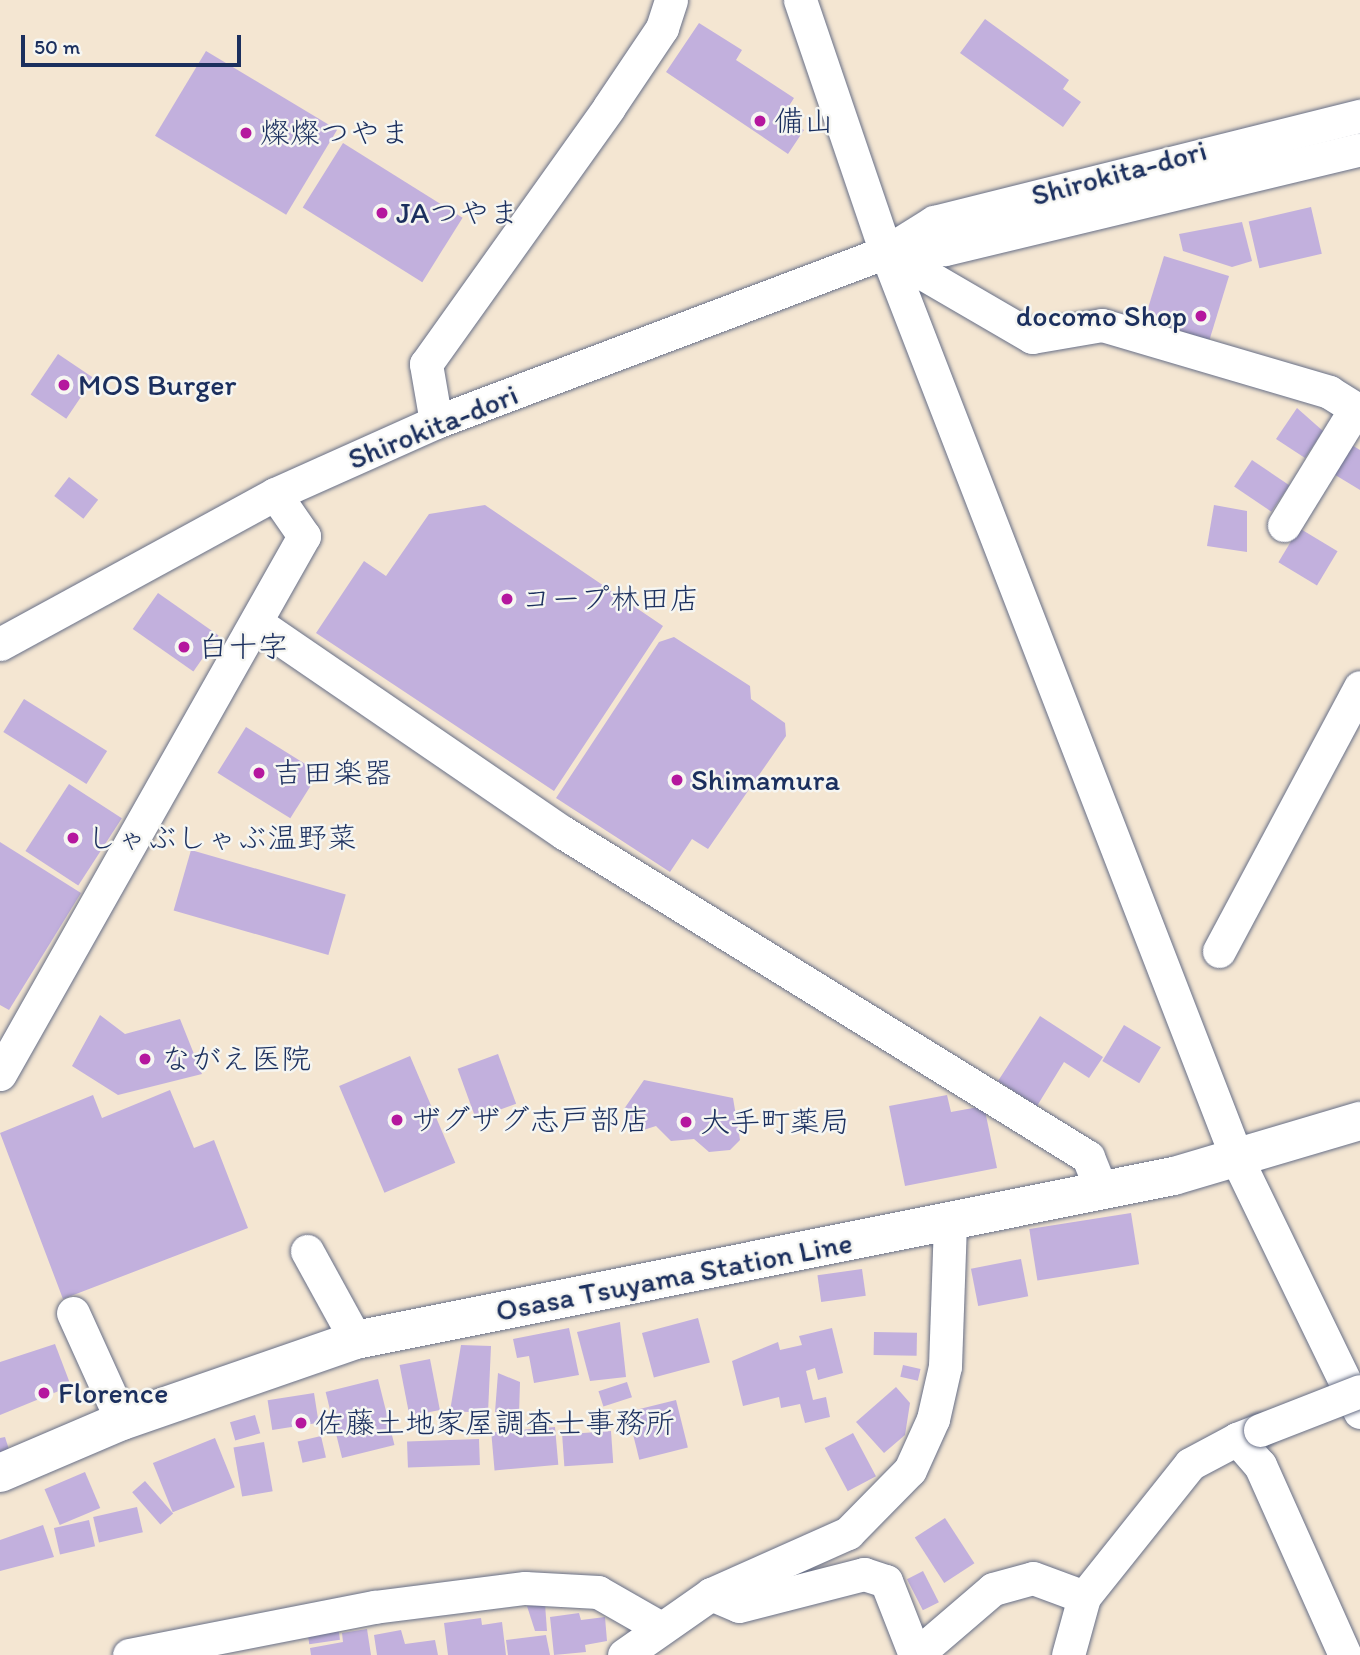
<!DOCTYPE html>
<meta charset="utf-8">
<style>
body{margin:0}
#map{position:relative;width:1360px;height:1655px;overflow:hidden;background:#f4e6d2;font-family:Itim,"Klee One",sans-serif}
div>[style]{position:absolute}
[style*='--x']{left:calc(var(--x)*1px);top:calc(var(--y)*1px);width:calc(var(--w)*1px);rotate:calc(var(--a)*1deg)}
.building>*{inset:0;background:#c2b0dd;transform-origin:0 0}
.roads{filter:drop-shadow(0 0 2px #676f87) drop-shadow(0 0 2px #676f87)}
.minor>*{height:33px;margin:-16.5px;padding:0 16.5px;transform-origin:16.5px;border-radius:16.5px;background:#fff}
.major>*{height:38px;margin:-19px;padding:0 19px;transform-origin:19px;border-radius:19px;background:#fff}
.bridges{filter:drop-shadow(0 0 2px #676f87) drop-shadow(0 0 2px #676f87)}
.minor-bridge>*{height:33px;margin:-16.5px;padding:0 16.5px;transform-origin:16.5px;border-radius:16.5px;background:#fff}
.dots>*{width:19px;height:19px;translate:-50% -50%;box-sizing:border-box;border:4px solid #f6f6f2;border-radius:50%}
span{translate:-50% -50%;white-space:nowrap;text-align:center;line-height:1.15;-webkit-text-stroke:5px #f6f6f2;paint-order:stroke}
.poi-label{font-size:30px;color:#1b2f5e}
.left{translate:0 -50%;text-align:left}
.right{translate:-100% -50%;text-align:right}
.street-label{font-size:30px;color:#1b2f5e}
.scale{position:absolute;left:21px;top:35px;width:220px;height:32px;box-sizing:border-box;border:4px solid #1b2f5e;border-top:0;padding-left:9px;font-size:21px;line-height:24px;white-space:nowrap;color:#1b2f5e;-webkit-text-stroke:5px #f6f6f2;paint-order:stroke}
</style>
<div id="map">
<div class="building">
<div style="clip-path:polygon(985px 19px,1069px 80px,1063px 89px,1081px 102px,1063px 127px,960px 53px)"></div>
<div style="clip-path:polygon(699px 23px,742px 50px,736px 60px,794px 98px,782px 117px,804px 130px,788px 154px,666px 72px)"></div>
<div style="left:206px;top:51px;width:153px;height:99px;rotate:31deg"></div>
<div style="left:343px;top:143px;width:141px;height:76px;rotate:32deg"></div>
<div style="left:1311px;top:207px;width:48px;height:64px;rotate:77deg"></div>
<div style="clip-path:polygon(1242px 222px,1252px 261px,1232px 267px,1183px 251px,1179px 234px)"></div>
<div style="left:1164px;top:256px;width:68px;height:67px;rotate:17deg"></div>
<div style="left:58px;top:354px;width:43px;height:49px;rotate:34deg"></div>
<div style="clip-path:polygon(1297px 408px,1323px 431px,1305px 458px,1276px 439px)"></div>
<div style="clip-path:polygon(1350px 444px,1360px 450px,1360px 490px,1332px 473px)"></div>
<div style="left:1252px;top:460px;width:45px;height:32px;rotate:34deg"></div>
<div style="left:69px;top:477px;width:37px;height:24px;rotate:38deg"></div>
<div style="clip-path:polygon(485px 505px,663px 626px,554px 791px,316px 633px,364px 561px,386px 576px,429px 514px)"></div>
<div style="clip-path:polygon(1214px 505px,1247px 511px,1247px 552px,1207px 546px)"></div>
<div style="left:1299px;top:528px;width:45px;height:40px;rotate:31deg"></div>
<div style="left:158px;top:593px;width:74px;height:44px;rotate:35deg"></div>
<div style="clip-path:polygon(674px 637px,750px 686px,751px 699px,785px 723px,786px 736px,708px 849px,692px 839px,670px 872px,556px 798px,659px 642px)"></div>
<div style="left:24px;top:699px;width:98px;height:39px;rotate:32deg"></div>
<div style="left:246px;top:727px;width:86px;height:54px;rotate:32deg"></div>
<div style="left:69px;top:784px;width:63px;height:80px;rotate:33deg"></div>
<div style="clip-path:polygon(0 842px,81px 893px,9px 1010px,0 1005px)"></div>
<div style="left:191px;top:850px;width:161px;height:63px;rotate:16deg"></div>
<div style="clip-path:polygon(100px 1015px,125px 1034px,180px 1019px,202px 1074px,118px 1095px,72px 1066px)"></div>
<div style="clip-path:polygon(1040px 1016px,1103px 1057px,1089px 1078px,1064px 1062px,1037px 1106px,998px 1081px)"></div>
<div style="left:1124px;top:1025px;width:43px;height:42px;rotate:31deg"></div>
<div style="left:498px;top:1054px;width:53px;height:43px;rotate:70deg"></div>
<div style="left:410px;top:1056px;width:116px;height:77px;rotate:67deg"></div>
<div style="clip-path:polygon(644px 1080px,733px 1098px,740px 1140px,730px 1150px,709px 1152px,694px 1139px,671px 1141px,656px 1126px,637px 1132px,624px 1109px)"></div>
<div style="clip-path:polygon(170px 1090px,194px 1148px,214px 1140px,248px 1228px,63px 1299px,0 1133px,93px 1095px,102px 1118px)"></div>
<div style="clip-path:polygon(947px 1095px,951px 1112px,984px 1106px,997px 1168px,905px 1186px,889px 1106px)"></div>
<div style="left:1131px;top:1213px;width:52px;height:103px;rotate:81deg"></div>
<div style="left:1021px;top:1259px;width:38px;height:51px;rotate:79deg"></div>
<div style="left:862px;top:1269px;width:27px;height:45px;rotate:82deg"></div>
<div style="left:698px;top:1318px;width:46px;height:58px;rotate:75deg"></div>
<div style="clip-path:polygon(620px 1322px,626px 1377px,590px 1381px,577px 1332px)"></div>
<div style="clip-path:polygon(569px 1328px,579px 1375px,534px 1383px,529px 1356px,517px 1358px,513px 1339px)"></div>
<div style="clip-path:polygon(832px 1328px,843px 1373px,818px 1380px,815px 1368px,806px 1371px,813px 1400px,826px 1397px,830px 1417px,805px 1423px,800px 1404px,781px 1408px,779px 1397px,743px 1406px,732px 1361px,778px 1342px,780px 1350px,802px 1345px,799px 1336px)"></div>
<div style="left:874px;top:1332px;width:43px;height:23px;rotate:1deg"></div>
<div style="clip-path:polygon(55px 1344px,71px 1386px,0 1415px,0 1362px)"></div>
<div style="clip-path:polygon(461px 1345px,491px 1346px,488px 1413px,450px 1411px)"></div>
<div style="left:430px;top:1359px;width:52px;height:31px;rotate:79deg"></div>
<div style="left:903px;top:1365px;width:18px;height:12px;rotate:13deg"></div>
<div style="clip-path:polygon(498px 1373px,520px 1382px,519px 1415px,495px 1412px)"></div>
<div style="left:378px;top:1379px;width:68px;height:54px;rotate:76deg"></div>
<div style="left:627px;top:1382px;width:16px;height:30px;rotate:72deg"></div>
<div style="clip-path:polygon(896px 1387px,910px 1403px,905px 1435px,884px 1453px,856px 1422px)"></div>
<div style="left:314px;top:1393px;width:30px;height:47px;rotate:81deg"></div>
<div style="left:676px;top:1400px;width:49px;height:50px;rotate:76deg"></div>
<div style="left:255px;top:1415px;width:19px;height:26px;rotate:74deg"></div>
<div style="left:555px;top:1427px;width:38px;height:64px;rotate:85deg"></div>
<div style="left:611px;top:1431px;width:32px;height:49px;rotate:86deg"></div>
<div style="left:853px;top:1433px;width:49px;height:32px;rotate:62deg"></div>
<div style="left:321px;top:1436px;width:22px;height:24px;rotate:77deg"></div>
<div style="clip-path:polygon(5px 1437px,12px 1459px,0 1462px,0 1438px)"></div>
<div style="left:215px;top:1438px;width:53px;height:67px;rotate:68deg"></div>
<div style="left:479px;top:1439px;width:26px;height:72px;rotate:88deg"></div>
<div style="left:264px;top:1442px;width:50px;height:31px;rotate:80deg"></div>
<div style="left:85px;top:1472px;width:39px;height:44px;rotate:67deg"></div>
<div style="left:145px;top:1481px;width:43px;height:17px;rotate:49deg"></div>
<div style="left:137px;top:1507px;width:26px;height:45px;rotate:77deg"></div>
<div style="left:945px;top:1518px;width:54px;height:36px;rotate:57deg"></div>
<div style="left:89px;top:1520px;width:27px;height:36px;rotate:77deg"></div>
<div style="clip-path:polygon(43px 1525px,54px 1557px,0 1571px,0 1540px)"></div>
<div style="left:923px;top:1571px;width:35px;height:18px;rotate:63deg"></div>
<div style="clip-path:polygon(545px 1604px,547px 1631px,535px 1631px,527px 1606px)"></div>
<div style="clip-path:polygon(579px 1613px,581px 1620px,605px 1617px,607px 1641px,585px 1645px,586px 1652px,554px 1655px,550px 1617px)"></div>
<div style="clip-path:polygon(481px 1618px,482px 1625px,502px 1622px,506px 1655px,448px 1655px,444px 1623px)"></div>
<div style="left:338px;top:1626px;width:14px;height:31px;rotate:82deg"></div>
<div style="clip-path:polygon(367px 1629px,371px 1655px,311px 1655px,310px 1648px,343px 1642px,342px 1633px)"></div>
<div style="clip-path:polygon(401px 1630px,405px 1644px,435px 1640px,438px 1655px,377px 1655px,374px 1635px)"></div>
<div style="clip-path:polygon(546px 1635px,550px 1655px,508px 1655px,506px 1640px)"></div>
</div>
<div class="roads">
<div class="minor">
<div style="--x:800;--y:0;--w:266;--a:71.2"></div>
<div style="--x:886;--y:252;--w:975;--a:68.83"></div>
<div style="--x:1238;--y:1161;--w:279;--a:64.1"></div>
<div style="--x:886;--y:252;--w:169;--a:30.2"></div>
<div style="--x:1032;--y:337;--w:71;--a:-9.7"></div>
<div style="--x:1102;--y:325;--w:237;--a:16.4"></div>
<div style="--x:1329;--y:392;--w:36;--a:32"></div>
<div style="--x:889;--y:252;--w:56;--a:-3.1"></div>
<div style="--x:945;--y:249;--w:427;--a:-13.5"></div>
<div style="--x:436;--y:422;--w:59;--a:-99.8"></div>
<div style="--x:426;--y:364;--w:315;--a:-54.5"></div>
<div style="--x:609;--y:107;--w:95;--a:-56.1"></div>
<div style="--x:662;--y:28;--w:29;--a:-72"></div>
<div style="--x:1284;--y:525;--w:137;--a:-58.4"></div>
<div style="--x:257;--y:623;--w:372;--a:34.4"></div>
<div style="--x:564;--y:833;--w:616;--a:31.73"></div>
<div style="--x:1088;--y:1157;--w:37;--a:68"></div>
<div style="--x:0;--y:644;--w:313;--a:-28.6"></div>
<div style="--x:275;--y:494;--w:176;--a:-24.1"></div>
<div style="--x:436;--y:422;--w:481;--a:-20.7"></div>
<div style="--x:886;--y:252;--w:57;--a:-32"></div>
<div style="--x:934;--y:222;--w:439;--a:-14"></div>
<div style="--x:1219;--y:951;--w:299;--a:-61.9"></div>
<div style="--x:0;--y:1074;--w:618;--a:-60.53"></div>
<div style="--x:304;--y:536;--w:51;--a:-124.6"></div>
<div style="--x:307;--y:1251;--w:102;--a:61.2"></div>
<div style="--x:73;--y:1313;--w:119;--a:65.6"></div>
<div style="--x:1260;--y:1430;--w:25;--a:159"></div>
<div style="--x:1237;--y:1439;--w:35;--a:49"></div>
<div style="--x:1260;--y:1465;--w:208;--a:65.9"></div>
<div style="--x:711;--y:1594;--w:30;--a:23"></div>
<div style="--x:739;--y:1606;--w:129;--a:-14.4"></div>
<div style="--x:864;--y:1574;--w:23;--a:18"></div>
<div style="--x:886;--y:1581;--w:79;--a:68.6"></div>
<div style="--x:1084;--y:1597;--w:170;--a:-51.4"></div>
<div style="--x:1190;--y:1464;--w:53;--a:-28"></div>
<div style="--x:129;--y:1655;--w:250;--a:-11.1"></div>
<div style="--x:374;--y:1607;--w:152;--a:-7.2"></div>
<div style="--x:525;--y:1588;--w:73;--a:3.1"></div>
<div style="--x:598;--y:1592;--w:70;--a:29.8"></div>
<div style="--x:624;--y:1655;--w:106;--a:-35"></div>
<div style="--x:711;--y:1594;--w:150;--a:-24"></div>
<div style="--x:848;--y:1533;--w:88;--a:-45.5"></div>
<div style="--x:910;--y:1470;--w:56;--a:-65.7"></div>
<div style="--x:933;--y:1419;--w:54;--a:-77.2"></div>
<div style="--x:945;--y:1366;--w:145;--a:-88"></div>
<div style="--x:916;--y:1655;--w:101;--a:-40.6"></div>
<div style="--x:993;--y:1589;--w:41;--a:-15.4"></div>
<div style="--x:1033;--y:1578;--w:54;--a:20.4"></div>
<div style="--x:1084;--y:1597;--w:60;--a:105.4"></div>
</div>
<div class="major">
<div style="--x:0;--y:1473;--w:133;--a:-23.1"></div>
<div style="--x:122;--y:1421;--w:248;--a:-19.1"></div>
<div style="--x:356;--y:1340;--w:834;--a:-11.34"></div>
<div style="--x:1174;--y:1176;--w:194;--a:-16.5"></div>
</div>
</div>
<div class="bridges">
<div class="minor-bridge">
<div style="--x:1260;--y:1430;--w:107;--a:-21.3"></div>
</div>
</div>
<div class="dots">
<div style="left:760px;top:121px;background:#b5179e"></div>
<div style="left:246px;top:133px;background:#b5179e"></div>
<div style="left:382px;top:213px;background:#b5179e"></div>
<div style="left:1201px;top:316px;background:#b5179e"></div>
<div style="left:64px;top:385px;background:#b5179e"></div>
<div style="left:507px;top:599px;background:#b5179e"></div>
<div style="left:184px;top:647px;background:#b5179e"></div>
<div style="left:259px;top:773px;background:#b5179e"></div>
<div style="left:677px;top:780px;background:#b5179e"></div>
<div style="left:73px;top:838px;background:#b5179e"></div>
<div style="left:145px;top:1059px;background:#b5179e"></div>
<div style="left:397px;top:1120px;background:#b5179e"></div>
<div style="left:686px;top:1122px;background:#b5179e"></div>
<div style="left:44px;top:1393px;background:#b5179e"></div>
<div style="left:301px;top:1423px;background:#b5179e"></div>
</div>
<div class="poi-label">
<span class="left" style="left:774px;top:121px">備山</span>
<span class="left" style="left:260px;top:133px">燦燦つやま</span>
<span class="left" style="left:396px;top:213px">JAつやま</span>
<span class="right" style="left:1187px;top:316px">docomo Shop</span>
<span class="left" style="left:78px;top:385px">MOS Burger</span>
<span class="left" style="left:521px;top:599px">コープ林田店</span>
<span class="left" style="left:198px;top:647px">白十字</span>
<span class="left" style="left:273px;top:773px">吉田楽器</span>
<span class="left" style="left:691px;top:780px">Shimamura</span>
<span class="left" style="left:87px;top:838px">しゃぶしゃぶ温野菜</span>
<span class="left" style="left:161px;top:1059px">ながえ医院</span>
<span class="left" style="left:411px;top:1120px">ザグザグ志戸部店</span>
<span class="left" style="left:700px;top:1122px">大手町薬局</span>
<span class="left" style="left:58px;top:1393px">Florence</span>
<span class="left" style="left:315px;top:1423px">佐藤土地家屋調査士事務所</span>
</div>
<div class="street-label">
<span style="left:1119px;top:173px;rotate:-15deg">Shirokita-dori</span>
<span style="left:433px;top:427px;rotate:-22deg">Shirokita-dori</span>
<span style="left:674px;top:1277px;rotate:-11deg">Osasa Tsuyama Station Line</span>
</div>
<div class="scale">50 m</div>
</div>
